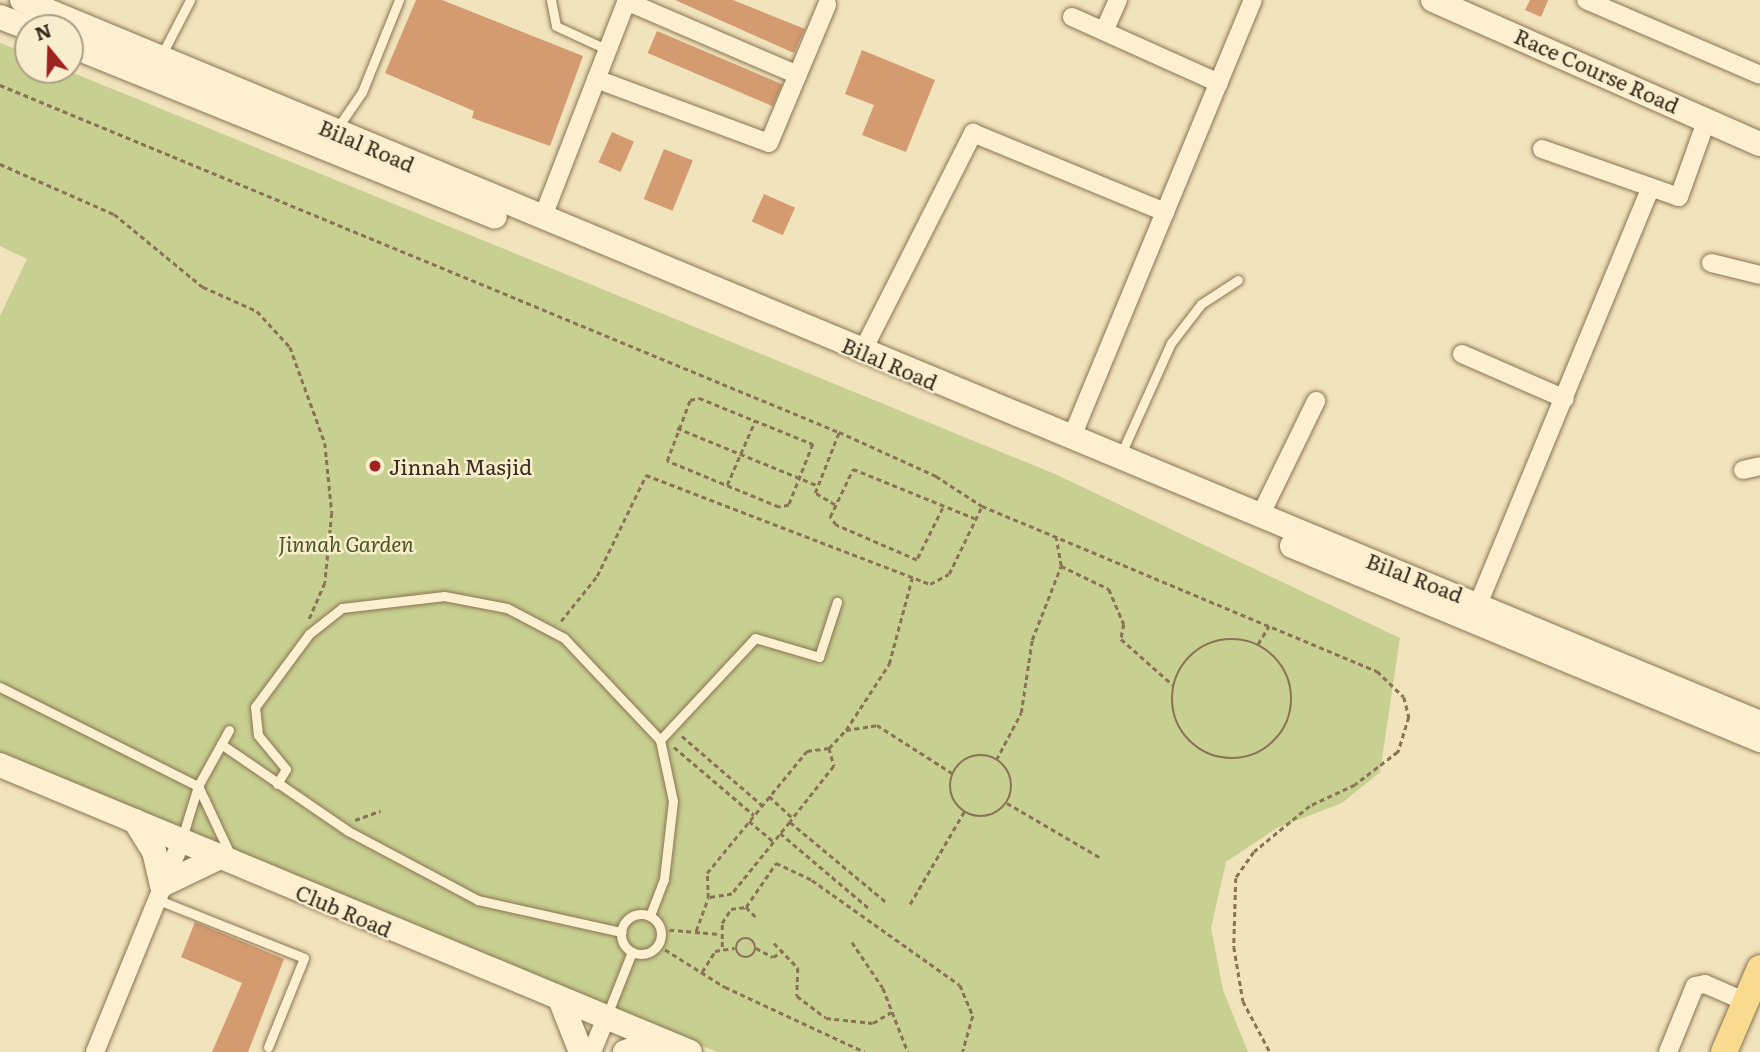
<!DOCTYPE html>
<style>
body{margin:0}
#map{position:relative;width:1760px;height:1052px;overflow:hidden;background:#f1e3bc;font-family:Literata,serif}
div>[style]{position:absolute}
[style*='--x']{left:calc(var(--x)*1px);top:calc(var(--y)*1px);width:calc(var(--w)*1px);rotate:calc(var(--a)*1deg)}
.green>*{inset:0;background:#c7d090}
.building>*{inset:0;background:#d39b6f;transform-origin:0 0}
.path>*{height:2.5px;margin-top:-1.25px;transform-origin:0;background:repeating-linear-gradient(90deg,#8a7354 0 5px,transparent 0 8.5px)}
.path>.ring{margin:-1.25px;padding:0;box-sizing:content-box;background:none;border:2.5px solid #8a7354;border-radius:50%}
.roads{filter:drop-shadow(0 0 2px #8a7354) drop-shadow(0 0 2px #8a7354)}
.lane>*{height:9px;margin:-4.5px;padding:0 4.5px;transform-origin:4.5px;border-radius:4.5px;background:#fcf0d0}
.lane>.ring{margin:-4.5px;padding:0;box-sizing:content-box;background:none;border:9px solid #fcf0d0;border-radius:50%}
.street>*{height:18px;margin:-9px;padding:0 9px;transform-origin:9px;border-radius:9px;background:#fcf0d0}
.secondary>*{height:24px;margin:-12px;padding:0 12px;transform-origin:12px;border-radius:12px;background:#fcf0d0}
.primary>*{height:26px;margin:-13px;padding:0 13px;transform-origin:13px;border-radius:13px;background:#f9db90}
.dots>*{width:19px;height:19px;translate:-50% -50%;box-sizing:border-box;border:4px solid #f8edcd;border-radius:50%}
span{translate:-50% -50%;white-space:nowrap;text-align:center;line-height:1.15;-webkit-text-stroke:5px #f8edcd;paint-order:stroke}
.street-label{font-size:21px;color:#382a1a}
.poi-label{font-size:21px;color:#382a1a}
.left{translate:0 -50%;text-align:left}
.park-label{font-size:21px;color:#47561f;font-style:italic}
.north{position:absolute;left:14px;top:14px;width:70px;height:70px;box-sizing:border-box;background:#f8edcd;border:2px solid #ab9f85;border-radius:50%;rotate:341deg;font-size:19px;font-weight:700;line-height:28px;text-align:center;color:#382a1a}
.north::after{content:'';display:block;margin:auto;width:24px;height:32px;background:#9e221f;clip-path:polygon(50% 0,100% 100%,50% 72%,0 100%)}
</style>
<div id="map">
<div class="green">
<div style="clip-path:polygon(0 43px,28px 54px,28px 70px,66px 70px,1055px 474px,1400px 638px,1380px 772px,1342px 803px,1277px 828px,1226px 862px,1211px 928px,1223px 990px,1248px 1052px,717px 1052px,0 762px,0 316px,27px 259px,0 246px)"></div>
</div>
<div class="building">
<div style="clip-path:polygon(416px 0,442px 0,583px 56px,550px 146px,472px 118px,474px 111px,385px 73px)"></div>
<div style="clip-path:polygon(675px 0,733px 0,805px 29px,794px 53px)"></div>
<div style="clip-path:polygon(1530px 0,1548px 0,1541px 17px,1525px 10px)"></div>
<div style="left:657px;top:31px;width:136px;height:24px;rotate:23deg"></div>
<div style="clip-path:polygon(862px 50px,935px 80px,906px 152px,862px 135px,874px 105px,845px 94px)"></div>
<div style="left:612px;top:132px;width:24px;height:33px;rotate:24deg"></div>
<div style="left:664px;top:149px;width:31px;height:54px;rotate:22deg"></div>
<div style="left:764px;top:194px;width:34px;height:30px;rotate:24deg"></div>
<div style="clip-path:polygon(195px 922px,284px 959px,248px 1052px,212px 1052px,242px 983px,181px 957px)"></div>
</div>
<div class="path">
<div style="--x:0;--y:85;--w:908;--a:22.47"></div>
<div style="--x:839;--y:432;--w:107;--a:24.4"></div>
<div style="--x:936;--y:476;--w:55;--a:33.1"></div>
<div style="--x:982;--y:506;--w:428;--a:22.7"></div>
<div style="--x:1377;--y:671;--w:37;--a:44"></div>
<div style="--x:1404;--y:697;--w:21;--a:76"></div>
<div style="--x:1409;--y:717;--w:37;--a:107"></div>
<div style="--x:1398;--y:752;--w:54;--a:142.5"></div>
<div style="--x:1355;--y:785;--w:50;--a:155"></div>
<div style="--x:1310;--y:806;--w:72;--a:140.6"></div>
<div style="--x:1254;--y:852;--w:32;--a:125"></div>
<div style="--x:1236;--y:878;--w:69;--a:91.7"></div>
<div style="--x:1234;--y:947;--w:55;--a:80.5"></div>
<div style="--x:1243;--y:1001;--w:58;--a:62.1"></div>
<div style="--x:0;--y:164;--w:124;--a:23.7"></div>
<div style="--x:114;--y:214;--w:115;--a:39.4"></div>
<div style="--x:203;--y:287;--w:59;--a:24"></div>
<div style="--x:257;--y:311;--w:49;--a:47.5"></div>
<div style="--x:290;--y:347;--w:102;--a:70"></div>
<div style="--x:325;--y:443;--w:70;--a:84.3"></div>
<div style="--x:332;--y:513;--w:70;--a:95.7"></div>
<div style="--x:325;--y:583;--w:40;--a:113.4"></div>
<div style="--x:699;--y:398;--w:123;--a:22"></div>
<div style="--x:813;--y:444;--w:66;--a:111.5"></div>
<div style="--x:789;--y:505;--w:10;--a:169"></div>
<div style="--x:779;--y:507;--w:121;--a:-157.7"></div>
<div style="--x:667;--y:461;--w:65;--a:-69.3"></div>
<div style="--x:690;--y:400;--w:9;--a:-13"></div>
<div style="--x:677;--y:428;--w:151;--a:22.2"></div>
<div style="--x:727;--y:485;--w:70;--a:-66.4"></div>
<div style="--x:835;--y:505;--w:23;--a:-149"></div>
<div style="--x:815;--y:493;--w:66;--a:-68.5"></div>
<div style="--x:943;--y:508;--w:58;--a:116.6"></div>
<div style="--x:917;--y:560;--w:88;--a:-156.6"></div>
<div style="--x:836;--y:525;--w:10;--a:-127"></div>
<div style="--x:830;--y:517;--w:53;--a:-64.4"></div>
<div style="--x:853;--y:469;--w:131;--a:22"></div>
<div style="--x:1061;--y:566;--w:53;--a:25.6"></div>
<div style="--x:1109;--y:589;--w:38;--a:67"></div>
<div style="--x:1124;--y:624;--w:15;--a:101"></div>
<div style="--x:1121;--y:639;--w:69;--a:41.5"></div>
<div style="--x:561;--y:621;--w:58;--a:-51.3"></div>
<div style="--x:597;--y:576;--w:112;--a:-64.1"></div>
<div style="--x:646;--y:475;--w:304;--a:21"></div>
<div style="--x:930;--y:584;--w:21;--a:-28"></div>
<div style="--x:949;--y:574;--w:73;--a:-64.1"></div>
<div class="ring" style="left:1172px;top:639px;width:117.5px;height:117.5px"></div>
<div style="--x:1258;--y:644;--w:21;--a:-59"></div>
<div style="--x:846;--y:730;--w:79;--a:-56.9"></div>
<div style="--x:889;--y:664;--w:89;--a:-75"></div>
<div style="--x:682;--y:736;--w:106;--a:40.8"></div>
<div style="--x:674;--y:747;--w:105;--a:40.4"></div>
<div style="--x:829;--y:748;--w:25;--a:-47"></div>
<div style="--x:846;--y:730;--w:31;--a:-9"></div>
<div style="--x:877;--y:725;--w:89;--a:32.6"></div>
<div class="ring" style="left:950px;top:755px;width:59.5px;height:59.5px"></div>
<div style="--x:996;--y:760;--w:53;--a:-62"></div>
<div style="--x:1021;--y:713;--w:74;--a:-81.4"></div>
<div style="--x:1032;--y:640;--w:79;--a:-68.6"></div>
<div style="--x:1061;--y:566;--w:28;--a:-100"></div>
<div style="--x:769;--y:796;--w:33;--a:43"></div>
<div style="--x:1007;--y:803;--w:109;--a:30.3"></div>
<div style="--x:355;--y:820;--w:27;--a:-20"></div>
<div style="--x:749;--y:821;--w:31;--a:40"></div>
<div style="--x:790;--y:822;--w:125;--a:39.8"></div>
<div style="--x:780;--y:833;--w:119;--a:40.2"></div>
<div style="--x:910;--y:904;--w:107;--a:-59.6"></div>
<div style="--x:746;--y:907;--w:53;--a:-55.7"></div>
<div style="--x:776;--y:863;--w:40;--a:25"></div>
<div style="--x:812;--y:880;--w:181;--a:35.4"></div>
<div style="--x:960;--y:985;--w:34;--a:67"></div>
<div style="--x:973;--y:1016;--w:37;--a:106"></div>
<div style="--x:661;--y:929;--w:58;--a:4.9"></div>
<div style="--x:696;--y:931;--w:35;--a:-70"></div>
<div style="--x:708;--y:898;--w:25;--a:-92"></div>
<div style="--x:707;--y:873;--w:158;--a:-50.7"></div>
<div style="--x:807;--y:751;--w:22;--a:-8"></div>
<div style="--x:829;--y:748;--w:19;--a:74"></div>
<div style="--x:834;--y:766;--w:71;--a:128.2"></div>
<div style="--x:790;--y:822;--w:92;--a:128.9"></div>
<div style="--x:732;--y:894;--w:24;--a:171"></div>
<div class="ring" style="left:736px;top:938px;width:17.5px;height:17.5px"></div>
<div style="--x:852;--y:942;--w:55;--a:56"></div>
<div style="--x:883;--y:988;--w:69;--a:68.7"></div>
<div style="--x:774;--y:943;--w:35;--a:46"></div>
<div style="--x:798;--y:968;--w:28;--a:92"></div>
<div style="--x:797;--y:996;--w:36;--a:37"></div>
<div style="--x:826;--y:1018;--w:47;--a:6.1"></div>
<div style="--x:873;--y:1023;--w:21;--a:-31"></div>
<div style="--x:658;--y:945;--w:79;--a:32.1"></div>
<div style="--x:725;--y:987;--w:154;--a:24.9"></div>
<div style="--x:722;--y:947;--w:24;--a:-90"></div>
<div style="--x:722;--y:923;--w:17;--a:-57"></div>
<div style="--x:731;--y:909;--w:15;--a:-8"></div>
<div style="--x:746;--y:907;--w:17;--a:45"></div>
<div style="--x:756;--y:948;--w:19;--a:28"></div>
<div style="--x:773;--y:957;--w:12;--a:-31"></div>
<div style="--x:702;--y:972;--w:25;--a:-58"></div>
<div style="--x:715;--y:951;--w:20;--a:-9"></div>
</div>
<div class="roads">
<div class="lane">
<div style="--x:551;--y:0;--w:26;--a:79"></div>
<div style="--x:556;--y:26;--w:57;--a:24.8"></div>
<div style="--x:161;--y:56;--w:63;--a:-62.6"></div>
<div style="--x:338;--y:127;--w:42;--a:-55.6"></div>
<div style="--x:362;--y:92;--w:99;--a:-68.1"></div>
<div style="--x:1121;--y:454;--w:122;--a:-65.8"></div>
<div style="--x:1171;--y:343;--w:49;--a:-52.4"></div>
<div style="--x:1201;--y:304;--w:44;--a:-33"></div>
<div style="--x:0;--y:687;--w:221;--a:26.6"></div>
<div style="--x:198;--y:786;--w:75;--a:64.8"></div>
<div style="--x:660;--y:740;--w:139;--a:-47"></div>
<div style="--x:755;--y:638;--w:67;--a:16.5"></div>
<div style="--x:819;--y:657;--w:58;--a:-71.9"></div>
<div style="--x:221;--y:744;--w:154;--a:34.4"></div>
<div style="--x:348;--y:831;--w:147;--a:28"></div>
<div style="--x:478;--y:900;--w:147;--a:12.6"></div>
<div style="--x:277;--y:784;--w:17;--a:-59"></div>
<div style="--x:286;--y:769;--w:44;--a:-129.5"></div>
<div style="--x:258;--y:735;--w:28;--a:-96"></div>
<div style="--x:255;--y:707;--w:91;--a:-53.5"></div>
<div style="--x:309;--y:634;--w:42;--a:-38.2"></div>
<div style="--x:342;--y:608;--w:103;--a:-6.7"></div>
<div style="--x:444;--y:596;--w:64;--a:10.8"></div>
<div style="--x:507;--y:608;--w:64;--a:27.8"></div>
<div style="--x:564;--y:638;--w:140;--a:46.7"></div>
<div style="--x:660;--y:740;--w:62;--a:78"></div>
<div style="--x:673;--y:801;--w:79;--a:96.6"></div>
<div style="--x:664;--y:879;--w:39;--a:111"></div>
<div style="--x:182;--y:838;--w:54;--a:-72.9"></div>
<div style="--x:198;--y:786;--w:64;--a:-61"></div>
<div style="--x:156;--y:899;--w:159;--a:21.7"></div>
<div style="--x:304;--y:958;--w:96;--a:112"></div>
<div class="ring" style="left:621px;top:914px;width:31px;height:31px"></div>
<div style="--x:607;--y:1015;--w:68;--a:-68.4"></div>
</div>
<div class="street">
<div style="--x:1586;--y:0;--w:189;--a:23.3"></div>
<div style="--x:626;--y:1;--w:187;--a:23.3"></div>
<div style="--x:1072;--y:17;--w:161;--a:24.2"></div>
<div style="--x:1105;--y:29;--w:32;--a:-66"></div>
<div style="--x:596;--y:79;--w:184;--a:20.3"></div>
<div style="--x:769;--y:143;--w:150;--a:-67.2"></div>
<div style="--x:1542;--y:149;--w:145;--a:19.3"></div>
<div style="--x:1679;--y:197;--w:83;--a:-70.3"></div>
<div style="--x:542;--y:219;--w:235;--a:-68.8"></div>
<div style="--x:1711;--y:263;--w:50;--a:13.8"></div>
<div style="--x:862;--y:352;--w:246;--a:-63.1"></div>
<div style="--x:973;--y:133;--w:208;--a:22.4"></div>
<div style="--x:1462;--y:354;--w:112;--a:23.6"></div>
<div style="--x:1071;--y:439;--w:475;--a:-67.5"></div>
<div style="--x:1743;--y:470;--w:17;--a:-13"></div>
<div style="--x:1260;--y:516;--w:128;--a:-64"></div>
<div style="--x:1479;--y:602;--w:445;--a:-67.5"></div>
<div style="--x:95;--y:1052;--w:230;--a:-67.8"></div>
<div style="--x:592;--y:1052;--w:38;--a:-68"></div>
<div style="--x:1668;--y:1052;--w:71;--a:-67.8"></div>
<div style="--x:1695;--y:986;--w:10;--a:-11"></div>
<div style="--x:1705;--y:984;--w:45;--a:23.7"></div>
</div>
<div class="secondary">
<div style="--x:22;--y:0;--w:1882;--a:22.59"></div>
<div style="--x:1433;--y:0;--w:357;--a:23.8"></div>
<div style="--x:0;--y:17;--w:30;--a:21"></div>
<div style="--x:70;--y:45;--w:458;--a:22"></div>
<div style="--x:1292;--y:546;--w:507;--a:22.52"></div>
<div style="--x:0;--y:765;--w:747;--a:22.58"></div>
<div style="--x:135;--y:821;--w:36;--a:58"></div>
<div style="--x:154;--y:851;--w:35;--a:77"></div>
<div style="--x:162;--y:885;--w:64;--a:-25.8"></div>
<div style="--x:560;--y:999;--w:57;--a:68.4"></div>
<div style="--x:625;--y:1052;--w:37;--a:-19"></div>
</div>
<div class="primary">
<div style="--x:1724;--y:1052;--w:91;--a:-66.8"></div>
</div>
</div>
<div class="dots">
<div style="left:375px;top:466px;background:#9e221f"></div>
</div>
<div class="street-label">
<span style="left:1597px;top:70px;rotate:24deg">Race Course Road</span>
<span style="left:367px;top:145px;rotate:23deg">Bilal Road</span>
<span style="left:890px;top:363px;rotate:23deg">Bilal Road</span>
<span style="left:1415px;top:577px;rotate:21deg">Bilal Road</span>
<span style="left:344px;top:910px;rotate:23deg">Club Road</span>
</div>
<div class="poi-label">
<span class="left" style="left:389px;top:466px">Jinnah Masjid</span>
</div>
<div class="park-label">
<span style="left:346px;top:543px">Jinnah Garden</span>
</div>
<div class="north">N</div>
</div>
